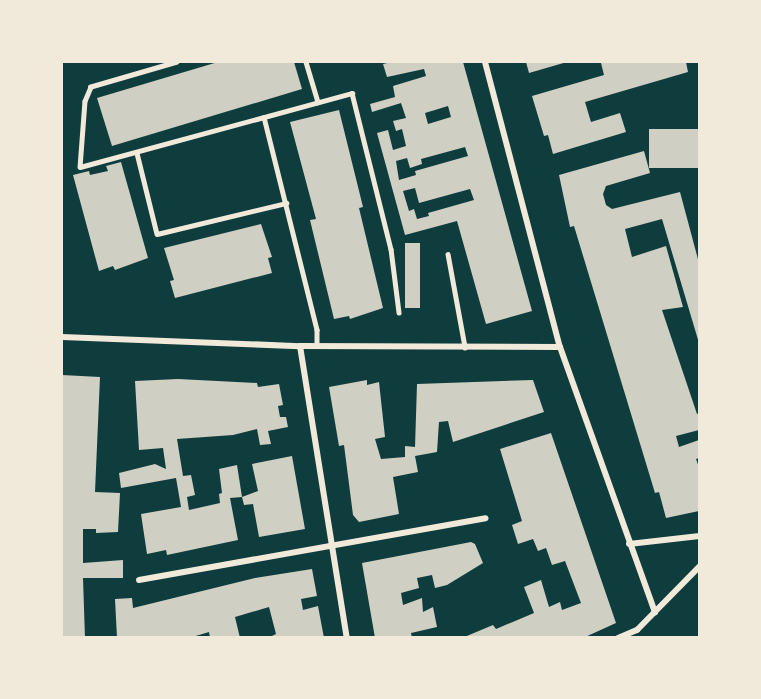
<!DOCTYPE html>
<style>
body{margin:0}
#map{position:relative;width:761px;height:699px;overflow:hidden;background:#0f3d3e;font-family:"Times New Roman",serif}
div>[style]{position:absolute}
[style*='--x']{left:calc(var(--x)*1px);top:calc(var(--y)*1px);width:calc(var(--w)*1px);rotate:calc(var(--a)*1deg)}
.building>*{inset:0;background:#cfcfc3;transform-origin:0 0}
.service>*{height:4.5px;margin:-2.25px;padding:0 2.25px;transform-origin:2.25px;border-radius:2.25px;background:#f1e9da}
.minor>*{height:6px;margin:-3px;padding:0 3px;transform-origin:3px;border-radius:3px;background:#f1e9da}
span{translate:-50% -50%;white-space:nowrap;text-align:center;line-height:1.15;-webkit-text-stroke:6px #f1e9da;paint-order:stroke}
.frame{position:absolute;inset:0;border:63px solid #f1e9da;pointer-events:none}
</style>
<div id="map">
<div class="building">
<div style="clip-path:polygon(218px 62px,294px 62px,302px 89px,112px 146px,97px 98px)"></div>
<div style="clip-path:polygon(evenodd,392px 62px,463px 62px,532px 311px,486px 324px,457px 221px,405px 235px,377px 133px,388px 130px,393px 150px,406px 146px,402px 129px,396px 131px,393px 121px,406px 118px,401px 103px,372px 112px,370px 104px,395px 97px,393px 86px,426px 76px,424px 69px,387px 77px,383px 64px,392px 62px,448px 106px,451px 117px,428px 124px,425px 113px,448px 106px,392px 62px,465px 147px,468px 156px,415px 171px,416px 175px,399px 180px,396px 161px,407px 158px,410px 168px,422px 164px,421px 159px,465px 147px,392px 62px,415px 188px,419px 203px,470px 189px,474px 200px,428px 213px,429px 216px,417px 219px,414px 209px,409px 211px,403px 191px,415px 188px)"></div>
<div style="clip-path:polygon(526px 62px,567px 62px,529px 73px)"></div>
<div style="clip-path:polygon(607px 62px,686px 62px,688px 72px,585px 102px,591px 122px,620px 113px,626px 132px,553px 154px,548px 135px,544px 136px,532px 96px,604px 75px,601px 63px)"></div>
<div style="clip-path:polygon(339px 110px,363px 207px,359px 208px,383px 308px,350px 319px,349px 316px,334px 319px,310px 220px,316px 219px,290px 122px)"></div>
<div style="left:699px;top:129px;width:39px;height:50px;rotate:90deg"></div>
<div style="clip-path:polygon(644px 151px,650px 173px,606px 186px,603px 194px,606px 205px,612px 209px,680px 192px,699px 263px,699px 343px,662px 219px,625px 229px,632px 257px,666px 246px,683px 307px,662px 310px,697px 414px,699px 413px,699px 430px,676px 436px,679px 447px,699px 440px,699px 458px,696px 459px,699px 467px,699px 511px,666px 518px,659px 492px,655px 493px,574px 226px,570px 227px,559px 175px)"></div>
<div style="clip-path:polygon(121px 162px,148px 258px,115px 270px,113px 266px,99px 271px,73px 175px,89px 171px,90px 175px,108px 171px,106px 166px)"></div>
<div style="clip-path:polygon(261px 224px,272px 257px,268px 258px,272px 273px,175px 298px,170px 281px,174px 280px,164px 248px)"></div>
<div style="left:405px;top:243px;width:15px;height:65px"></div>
<div style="clip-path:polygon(62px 375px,100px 377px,95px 492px,120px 493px,118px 532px,96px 533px,96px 529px,83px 529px,83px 563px,123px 560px,123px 578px,83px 578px,85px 638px,62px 638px)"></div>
<div style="clip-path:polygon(178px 379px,257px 383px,258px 387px,279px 384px,283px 405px,278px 406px,280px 417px,286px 417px,288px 427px,268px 431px,271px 444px,260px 445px,257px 429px,233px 435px,177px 439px,183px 476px,191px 475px,195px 495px,187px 497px,189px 510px,220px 503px,219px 494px,222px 493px,219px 469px,237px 465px,242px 497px,258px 491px,252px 464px,292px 456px,305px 529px,259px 537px,253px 504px,244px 505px,242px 497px,230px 498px,238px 540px,167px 555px,166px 550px,147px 554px,141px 514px,181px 507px,176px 478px,121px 488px,119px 473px,155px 464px,166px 469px,163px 448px,139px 450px,135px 381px)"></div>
<div style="clip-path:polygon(367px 380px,367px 385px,379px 382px,385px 437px,375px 439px,381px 459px,405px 457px,405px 446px,415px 447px,417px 384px,533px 380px,544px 412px,453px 442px,448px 421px,439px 422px,437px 452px,415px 456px,418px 472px,393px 477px,399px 514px,359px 522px,353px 515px,344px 445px,339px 446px,329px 387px)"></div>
<div style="clip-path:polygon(551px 433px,616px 623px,583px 638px,462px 638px,493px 625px,496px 629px,534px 613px,524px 587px,541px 580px,549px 607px,560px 602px,562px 610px,581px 603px,565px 561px,552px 565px,546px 548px,538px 551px,533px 539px,518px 544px,512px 525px,522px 521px,500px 449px)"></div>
<div style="clip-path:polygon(471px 542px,475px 544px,483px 563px,447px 585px,435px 588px,432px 575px,417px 578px,419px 588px,401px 593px,403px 605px,422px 598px,423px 612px,433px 607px,437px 627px,411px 633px,412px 638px,375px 638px,362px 563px)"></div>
<div style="clip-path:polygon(312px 569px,317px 596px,301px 599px,303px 610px,318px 606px,324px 638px,268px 638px,276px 634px,269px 607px,235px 617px,240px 638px,210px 638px,209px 632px,189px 638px,117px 638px,115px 599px,132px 598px,133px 608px,255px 578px)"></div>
</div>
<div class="service">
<div style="--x:177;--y:62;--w:90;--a:163.8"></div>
<div style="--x:91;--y:87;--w:15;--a:113"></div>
<div style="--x:85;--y:101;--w:66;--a:94.3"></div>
<div style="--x:80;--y:167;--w:282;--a:-15.2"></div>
<div style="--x:352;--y:93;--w:161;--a:76"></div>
<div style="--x:391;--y:249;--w:64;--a:82.8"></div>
<div style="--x:306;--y:62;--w:42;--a:73.3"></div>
<div style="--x:264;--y:117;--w:219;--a:76"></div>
<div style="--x:317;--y:330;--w:16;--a:90"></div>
<div style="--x:137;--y:153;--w:83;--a:76.1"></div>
<div style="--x:157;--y:234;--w:133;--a:-13.5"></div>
<div style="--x:448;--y:254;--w:95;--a:79.6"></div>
</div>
<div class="minor">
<div style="--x:485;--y:62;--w:295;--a:75.3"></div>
<div style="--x:560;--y:347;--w:282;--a:70.3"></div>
<div style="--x:62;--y:337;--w:238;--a:2.2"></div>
<div style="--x:300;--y:346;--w:260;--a:0.2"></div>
<div style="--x:300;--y:346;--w:296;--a:80.9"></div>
<div style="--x:629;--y:544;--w:71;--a:-6.4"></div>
<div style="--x:139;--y:580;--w:352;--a:-10.1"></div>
<div style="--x:618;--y:638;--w:21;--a:-23"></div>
<div style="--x:637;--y:630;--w:90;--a:-45.5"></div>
</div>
<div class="frame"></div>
</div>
